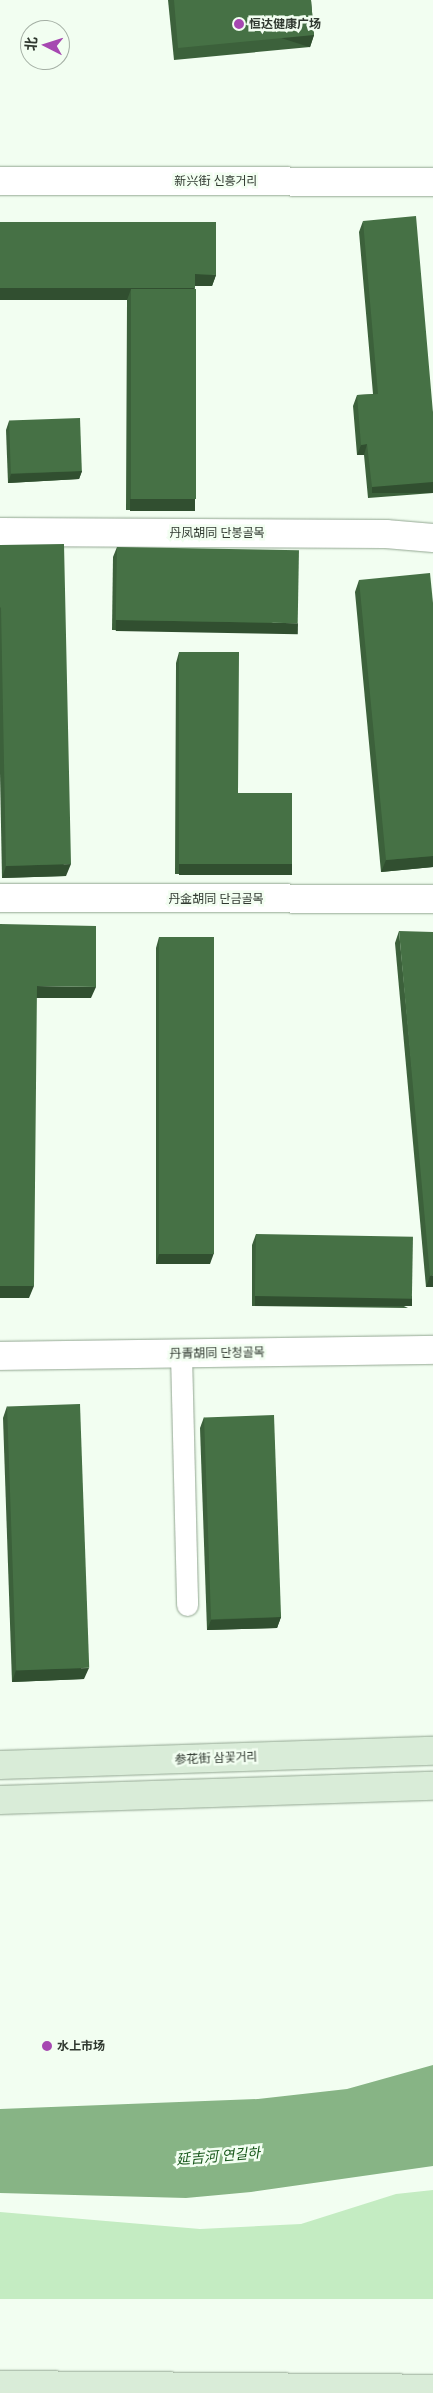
<!DOCTYPE html>
<meta charset="utf-8">
<style>
body{margin:0}
#map{position:relative;width:433px;height:2393px;overflow:hidden;background:#f2fef1;font-family:Montserrat,"Noto Sans SC","Noto Sans KR",sans-serif}
div>[style]{position:absolute}
[style*='--x']{left:calc(var(--x)*1px);top:calc(var(--y)*1px);width:calc(var(--w)*1px);rotate:calc(var(--a)*1deg)}
.green>*{inset:0;background:#c4ecc2}
.water>*{inset:0;background:#87b485}
.roads{filter:drop-shadow(0 0 1px #92a691) drop-shadow(0 0 1px #92a691)}
.lane>*{height:21px;margin:-10.5px;padding:0 10.5px;transform-origin:10.5px;border-radius:10.5px;background:#fff}
.street>*{height:28px;margin:-14px;padding:0 14px;transform-origin:14px;border-radius:14px;background:#fff}
.secondary>*{height:28px;margin:-14px;padding:0 14px;transform-origin:14px;border-radius:14px;background:#d9ecd8}
.wall>*{inset:0;background:#3c613b}
.shaded-wall>*{inset:0;background:#314f30;transform-origin:0 0}
.building>*{inset:0;background:#467145;transform-origin:0 0}
.dots>*{width:14px;height:14px;translate:-50% -50%;box-sizing:border-box;border:2px solid #f2fef1;border-radius:50%}
span{translate:-50% -50%;white-space:nowrap;text-align:center;line-height:1.15;-webkit-text-stroke:5px #f2fef1;paint-order:stroke}
.poi-label{font-size:12px;color:#303930;font-weight:700}
.left{translate:0 -50%;text-align:left}
.street-label{font-size:12px;color:#303930}
.water-label{font-size:14px;color:#165619;font-style:italic}
.north{position:absolute;left:20px;top:20px;width:50px;height:50px;box-sizing:border-box;background:#f2fef1;border:1px solid #a4afa4;border-radius:50%;rotate:275deg;font-size:14px;font-weight:700;line-height:20px;text-align:center;color:#303930}
.north::after{content:'';display:block;margin:auto;width:18px;height:22px;background:#a648b1;clip-path:polygon(50% 0,100% 100%,50% 72%,0 100%)}
</style>
<div id="map">
<div class="green">
<div style="clip-path:polygon(433px 2190px,433px 2299px,0 2299px,0 2212px,200px 2229px,301px 2224px,396px 2194px)"></div>
</div>
<div class="water">
<div style="clip-path:polygon(433px 2065px,433px 2166px,251px 2192px,186px 2198px,0 2193px,0 2109px,258px 2099px,347px 2089px)"></div>
</div>
<div class="roads">
<div class="lane">
<div style="--x:181;--y:1354;--w:251;--a:88.6"></div>
</div>
<div class="street">
<div style="--x:0;--y:181;--w:433;--a:0.1"></div>
<div style="--x:0;--y:532;--w:386;--a:0.3"></div>
<div style="--x:386;--y:534;--w:47;--a:4.9"></div>
<div style="--x:0;--y:898;--w:433;--a:0.1"></div>
<div style="--x:0;--y:1356;--w:433;--a:-0.8"></div>
</div>
<div class="secondary">
<div style="--x:0;--y:1765;--w:433;--a:-1.9"></div>
<div style="--x:0;--y:1800;--w:433;--a:-1.9"></div>
<div style="--x:0;--y:2385;--w:433;--a:0.5"></div>
</div>
</div>
<div class="wall">
<div style="clip-path:polygon(168px 0,311px 0,314px 35px,310px 47px,174px 60px)"></div>
<div style="clip-path:polygon(363px 221px,433px 413px,433px 493px,368px 498px,364px 455px,357px 455px,353px 406px,357px 395px,373px 394px,359px 232px)"></div>
<div style="clip-path:polygon(0 222px,216px 275px,212px 286px,195px 286px,194px 289px,191px 510px,126px 510px,127px 300px,0 300px)"></div>
<div style="clip-path:polygon(9px 421px,82px 471px,79px 479px,8px 483px,6px 430px)"></div>
<div style="clip-path:polygon(0 545px,66px 876px,2px 878px,0 773px)"></div>
<div style="clip-path:polygon(117px 547px,294px 633px,112px 630px,113px 557px)"></div>
<div style="clip-path:polygon(359px 580px,433px 603px,433px 867px,381px 872px,355px 592px)"></div>
<div style="clip-path:polygon(179px 652px,238px 793px,288px 874px,175px 874px,176px 663px)"></div>
<div style="clip-path:polygon(399px 931px,433px 1287px,426px 1287px,395px 943px)"></div>
<div style="clip-path:polygon(159px 937px,210px 1264px,156px 1264px,156px 948px)"></div>
<div style="clip-path:polygon(256px 1234px,408px 1308px,252px 1306px,252px 1245px)"></div>
<div style="clip-path:polygon(7px 1406px,84px 1679px,12px 1682px,3px 1418px)"></div>
<div style="clip-path:polygon(204px 1417px,281px 1617px,277px 1628px,207px 1630px,200px 1428px)"></div>
</div>
<div class="shaded-wall">
<div style="left:314px;top:35px;width:13px;height:137px;rotate:108deg"></div>
<div style="clip-path:polygon(195px 274px,216px 275px,212px 286px,190px 286px)"></div>
<div style="clip-path:polygon(0 288px,195px 288px,190px 300px,131px 289px,127px 300px,0 300px)"></div>
<div style="clip-path:polygon(367px 444px,364px 455px,357px 455px,361px 445px)"></div>
<div style="clip-path:polygon(82px 471px,79px 479px,8px 483px,11px 474px)"></div>
<div style="left:433px;top:482px;width:11px;height:61px;rotate:90deg"></div>
<div style="left:130px;top:499px;width:65px;height:12px"></div>
<div style="left:116px;top:620px;width:182px;height:11px;rotate:1deg"></div>
<div style="clip-path:polygon(433px 856px,433px 867px,381px 872px,386px 860px)"></div>
<div style="clip-path:polygon(71px 864px,66px 876px,2px 878px,6px 866px)"></div>
<div style="left:179px;top:864px;width:113px;height:11px"></div>
<div style="clip-path:polygon(37px 986px,96px 987px,91px 998px,33px 998px)"></div>
<div style="clip-path:polygon(214px 1253px,210px 1264px,156px 1264px,159px 1254px)"></div>
<div style="clip-path:polygon(433px 1275px,433px 1287px,426px 1287px,430px 1276px)"></div>
<div style="clip-path:polygon(0 1286px,34px 1286px,29px 1298px,0 1298px)"></div>
<div style="left:255px;top:1296px;width:157px;height:10px"></div>
<div style="clip-path:polygon(281px 1617px,277px 1628px,207px 1630px,211px 1620px)"></div>
<div style="clip-path:polygon(89px 1668px,84px 1679px,12px 1682px,16px 1670px)"></div>
</div>
<div class="building">
<div style="clip-path:polygon(174px 0,311px 0,314px 35px,178px 48px)"></div>
<div style="clip-path:polygon(416px 216px,433px 413px,433px 482px,372px 487px,367px 444px,361px 445px,357px 395px,378px 394px,363px 221px)"></div>
<div style="clip-path:polygon(0 222px,216px 222px,216px 275px,195px 274px,195px 288px,0 288px)"></div>
<div style="left:131px;top:289px;width:65px;height:210px"></div>
<div style="left:80px;top:418px;width:53px;height:71px;rotate:88deg"></div>
<div style="clip-path:polygon(64px 544px,71px 864px,6px 866px,1px 607px,0 608px,0 545px)"></div>
<div style="left:117px;top:547px;width:182px;height:73px;rotate:1deg"></div>
<div style="clip-path:polygon(430px 573px,433px 603px,433px 856px,386px 860px,359px 580px)"></div>
<div style="clip-path:polygon(179px 652px,239px 652px,238px 793px,292px 793px,292px 864px,179px 864px)"></div>
<div style="clip-path:polygon(0 924px,96px 926px,96px 987px,37px 986px,34px 1286px,0 1286px)"></div>
<div style="clip-path:polygon(399px 931px,433px 932px,433px 1275px,430px 1276px)"></div>
<div style="left:159px;top:937px;width:55px;height:317px"></div>
<div style="left:256px;top:1234px;width:157px;height:62px;rotate:1deg"></div>
<div style="left:80px;top:1404px;width:264px;height:73px;rotate:88deg"></div>
<div style="left:274px;top:1415px;width:202px;height:70px;rotate:88deg"></div>
</div>
<div class="dots">
<div style="left:239px;top:24px;background:#a648b1"></div>
<div style="left:47px;top:2046px;background:#a648b1"></div>
</div>
<div class="poi-label">
<span class="left" style="left:249px;top:24px">恒达健康广场</span>
<span class="left" style="left:57px;top:2046px">水上市场</span>
</div>
<div class="street-label">
<span style="left:216px;top:181px">新兴街 신흥거리</span>
<span style="left:217px;top:533px">丹凤胡同 단봉골목</span>
<span style="left:216px;top:899px">丹金胡同 단금골목</span>
<span style="left:217px;top:1353px;rotate:-1deg">丹青胡同 단청골목</span>
<span style="left:216px;top:1758px;rotate:-2deg">参花街 삼꽃거리</span>
</div>
<div class="water-label">
<span style="left:218px;top:2156px;rotate:-5deg">延吉河 연길하</span>
</div>
<div class="north">北</div>
</div>
